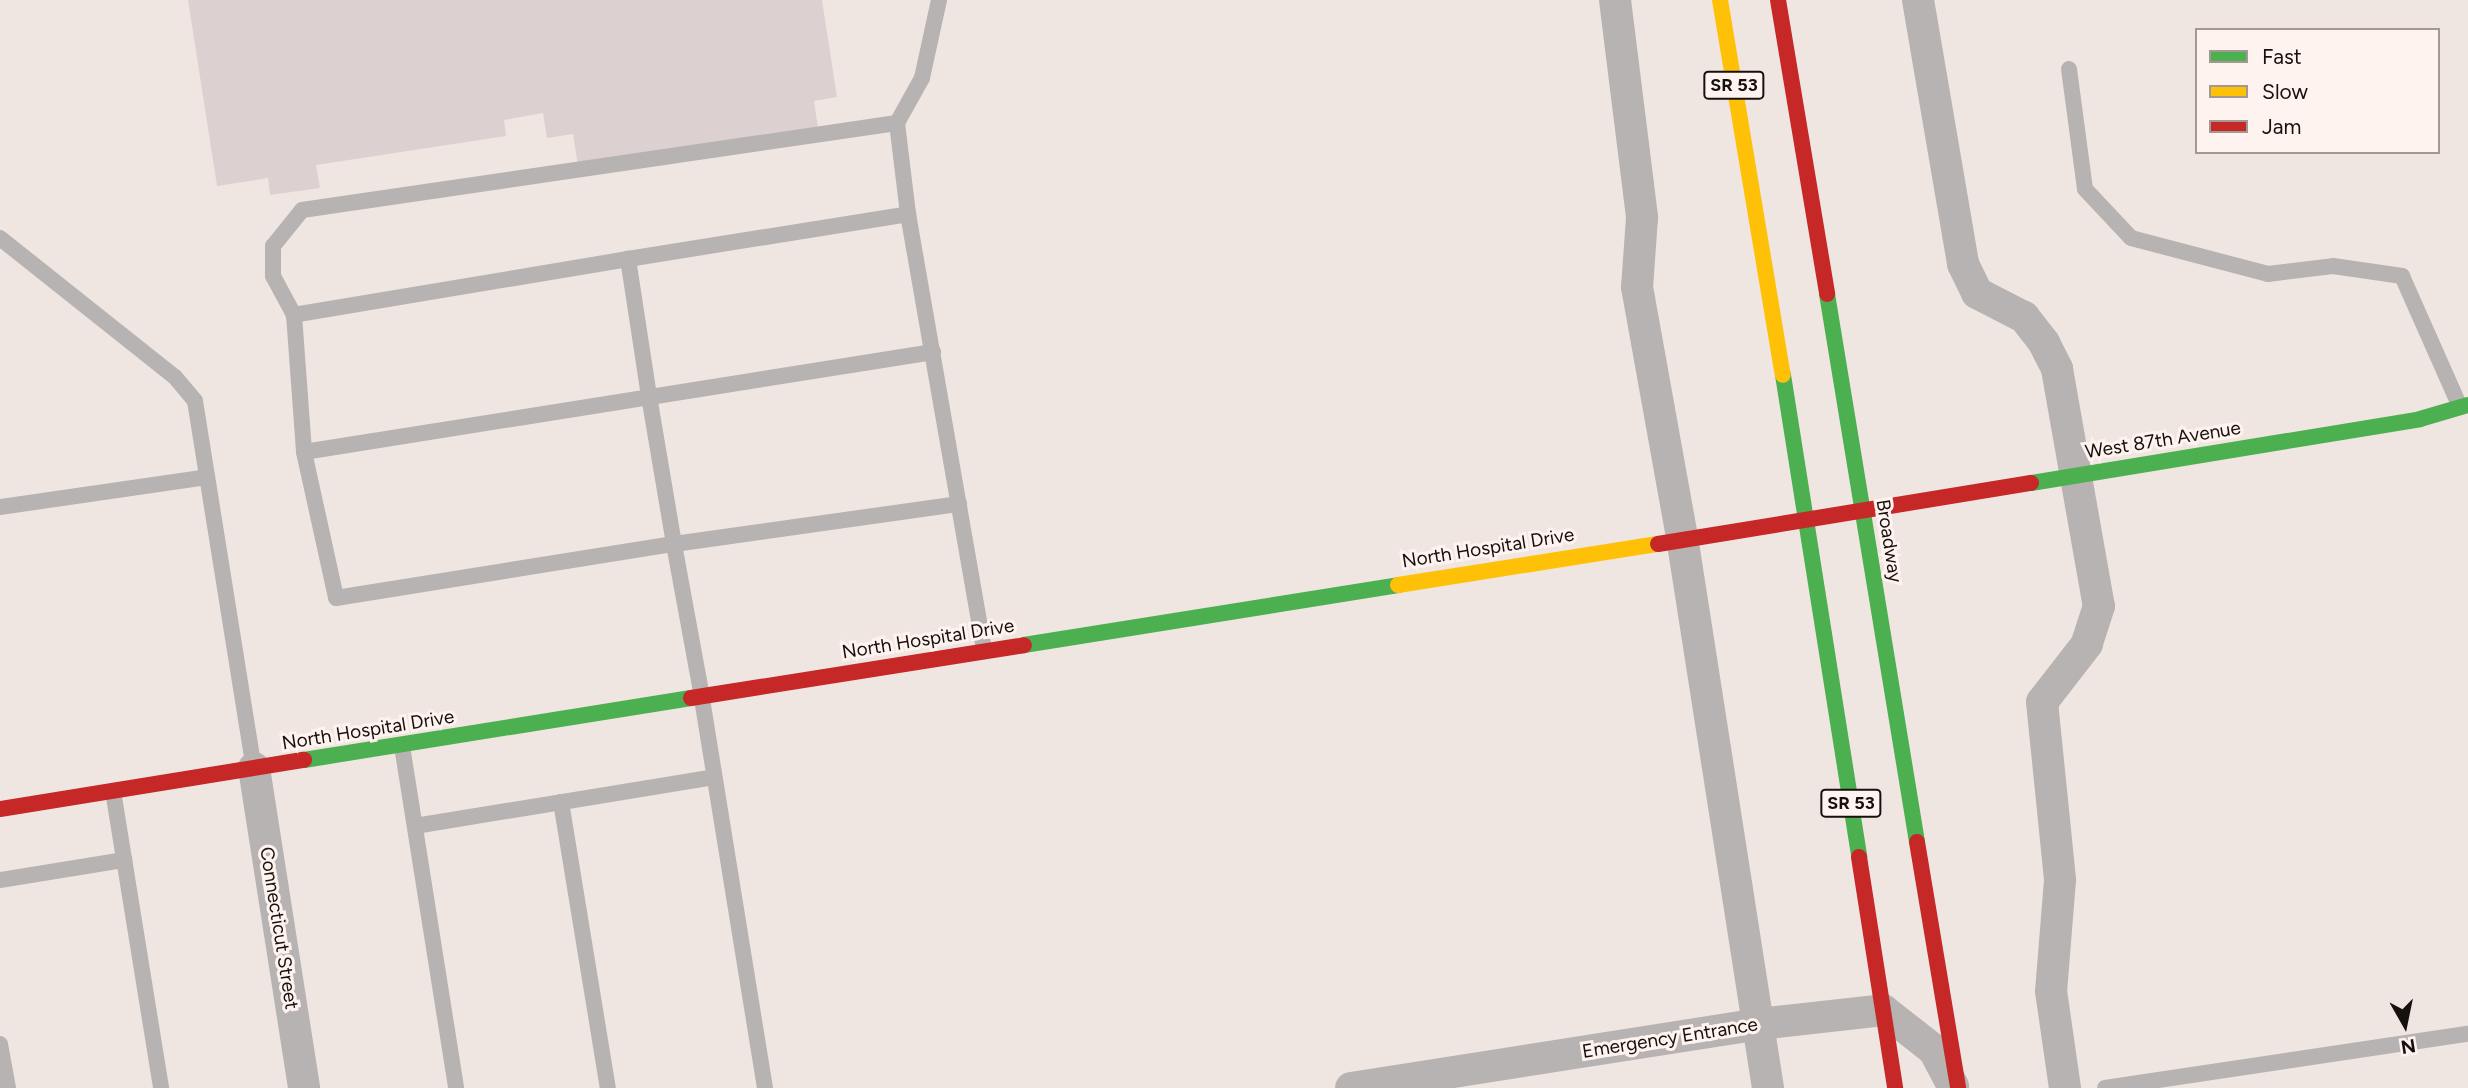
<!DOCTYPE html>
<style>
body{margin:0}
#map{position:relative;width:2468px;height:1088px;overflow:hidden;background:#f0e6e1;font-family:Figtree,sans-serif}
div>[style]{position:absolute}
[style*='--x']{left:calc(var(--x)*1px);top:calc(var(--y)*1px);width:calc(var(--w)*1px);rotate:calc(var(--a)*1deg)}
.building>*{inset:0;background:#ddd0d1}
.lane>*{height:16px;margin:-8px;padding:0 8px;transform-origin:8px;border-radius:8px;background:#b7b3b2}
.street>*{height:32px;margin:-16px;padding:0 16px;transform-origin:16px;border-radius:16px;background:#b7b3b2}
.fast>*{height:16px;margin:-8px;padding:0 8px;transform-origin:8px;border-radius:8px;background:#4caf50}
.slow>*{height:16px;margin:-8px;padding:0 8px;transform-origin:8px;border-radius:8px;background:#ffc107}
.jam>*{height:16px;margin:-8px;padding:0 8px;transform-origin:8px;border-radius:8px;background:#c62828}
span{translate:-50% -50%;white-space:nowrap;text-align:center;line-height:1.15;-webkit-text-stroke:6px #fef3ee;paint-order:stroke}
.shield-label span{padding:2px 5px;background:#fef3ee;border:2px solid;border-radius:5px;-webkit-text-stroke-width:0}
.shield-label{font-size:18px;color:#17110e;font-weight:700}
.street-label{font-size:19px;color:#17110e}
.legend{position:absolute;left:2195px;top:28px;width:245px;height:126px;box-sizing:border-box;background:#fef3ee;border:2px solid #a29994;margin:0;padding:9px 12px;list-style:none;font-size:21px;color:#17110e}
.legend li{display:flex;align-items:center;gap:14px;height:35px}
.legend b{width:35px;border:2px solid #a29994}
.north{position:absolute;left:2370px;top:990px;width:70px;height:70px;-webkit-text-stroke:5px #fef3ee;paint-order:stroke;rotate:171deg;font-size:19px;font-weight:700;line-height:28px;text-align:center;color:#17110e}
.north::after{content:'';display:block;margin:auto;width:24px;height:32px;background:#17110e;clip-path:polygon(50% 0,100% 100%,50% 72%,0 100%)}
</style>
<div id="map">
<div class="building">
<div style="clip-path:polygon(188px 0,822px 0,837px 97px,814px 101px,818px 128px,578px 166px,573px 134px,547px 138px,543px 113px,504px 120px,506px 136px,316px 165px,320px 188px,270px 195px,268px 178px,217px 186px)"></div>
</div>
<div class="lane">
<div style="--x:939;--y:0;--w:80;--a:102.3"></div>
<div style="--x:922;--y:78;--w:51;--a:119.1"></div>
<div style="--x:897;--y:123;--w:92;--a:83.1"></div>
<div style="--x:908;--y:214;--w:444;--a:80.1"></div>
<div style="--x:2069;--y:69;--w:121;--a:82.4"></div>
<div style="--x:2085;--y:189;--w:67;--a:46.8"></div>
<div style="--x:2131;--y:238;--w:142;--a:14.7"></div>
<div style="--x:2268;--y:274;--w:65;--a:-7"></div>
<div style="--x:2333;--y:266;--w:70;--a:8.2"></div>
<div style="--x:2402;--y:276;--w:143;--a:66.1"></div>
<div style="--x:0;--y:238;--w:223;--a:38.5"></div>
<div style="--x:175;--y:377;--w:31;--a:50"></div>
<div style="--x:195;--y:401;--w:372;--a:80.9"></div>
<div style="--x:628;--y:259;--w:284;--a:-9.1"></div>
<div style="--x:294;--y:315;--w:44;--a:-118.3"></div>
<div style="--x:273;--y:276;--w:30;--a:-90"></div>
<div style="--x:273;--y:246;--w:46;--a:-51.1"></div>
<div style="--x:302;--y:210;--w:601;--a:-8.32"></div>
<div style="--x:304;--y:452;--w:637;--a:-9.03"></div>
<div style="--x:0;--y:507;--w:209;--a:-8.2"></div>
<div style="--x:402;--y:746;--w:346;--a:81"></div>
<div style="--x:113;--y:791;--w:301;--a:80.8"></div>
<div style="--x:561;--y:802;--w:290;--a:80.7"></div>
<div style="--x:415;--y:826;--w:303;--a:-9.3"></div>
<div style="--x:0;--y:880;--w:126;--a:-9.2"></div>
<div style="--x:0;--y:1044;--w:45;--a:79.7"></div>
<div style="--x:765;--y:1088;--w:396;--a:-99.2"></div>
<div style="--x:702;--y:697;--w:156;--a:-100.4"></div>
<div style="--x:674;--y:544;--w:150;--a:-99.6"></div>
<div style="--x:649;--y:396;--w:139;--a:-98.7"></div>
<div style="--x:628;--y:259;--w:339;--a:170.5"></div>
<div style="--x:294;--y:315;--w:137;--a:85.8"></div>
<div style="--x:304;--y:452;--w:149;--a:77.6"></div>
<div style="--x:336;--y:598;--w:342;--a:-9.1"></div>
<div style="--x:674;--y:544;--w:288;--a:-8"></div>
<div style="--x:2105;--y:1088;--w:367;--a:-8.5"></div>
</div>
<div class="street">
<div style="--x:1615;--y:0;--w:220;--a:82.9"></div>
<div style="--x:1642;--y:218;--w:69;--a:94.1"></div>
<div style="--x:1637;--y:287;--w:254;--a:79.8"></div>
<div style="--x:1682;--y:537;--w:558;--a:81.13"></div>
<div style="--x:1918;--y:0;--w:268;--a:80.3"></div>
<div style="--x:1963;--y:264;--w:32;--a:64"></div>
<div style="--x:1977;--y:293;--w:53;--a:27.1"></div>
<div style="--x:2024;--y:317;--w:33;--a:52"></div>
<div style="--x:2044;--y:343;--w:29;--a:63"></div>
<div style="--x:2057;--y:369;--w:241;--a:80"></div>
<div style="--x:2099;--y:606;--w:40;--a:108"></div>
<div style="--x:2087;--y:644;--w:73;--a:127.8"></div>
<div style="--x:2042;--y:702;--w:179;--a:84.2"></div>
<div style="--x:2060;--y:880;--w:111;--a:94.6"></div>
<div style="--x:2051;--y:991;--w:98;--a:81.8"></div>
<div style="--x:254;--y:768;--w:324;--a:81.1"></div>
<div style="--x:1351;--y:1088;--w:413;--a:-8.9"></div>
<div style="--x:1759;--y:1024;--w:125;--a:-6.4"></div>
<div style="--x:1883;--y:1010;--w:65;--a:38.1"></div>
<div style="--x:1934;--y:1050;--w:41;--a:62.2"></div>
</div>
<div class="fast">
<div style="--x:1827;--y:294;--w:555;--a:80.67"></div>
<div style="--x:1783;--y:375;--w:488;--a:81"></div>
<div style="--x:2031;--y:483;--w:394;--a:-9.3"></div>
<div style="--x:2420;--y:419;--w:50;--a:-16.3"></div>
<div style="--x:1024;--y:645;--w:379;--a:-9.1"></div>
<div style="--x:304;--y:760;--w:392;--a:-9.1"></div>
</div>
<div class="slow">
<div style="--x:1720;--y:0;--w:380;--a:80.5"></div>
<div style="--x:1398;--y:585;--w:263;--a:-9"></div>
</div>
<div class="jam">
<div style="--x:1778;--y:0;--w:298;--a:80.5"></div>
<div style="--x:1658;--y:544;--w:378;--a:-9.3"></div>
<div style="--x:691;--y:698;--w:337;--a:-9"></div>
<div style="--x:0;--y:809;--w:308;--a:-9.2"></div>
<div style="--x:1917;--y:842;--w:249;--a:80.5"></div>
<div style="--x:1859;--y:857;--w:234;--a:81.1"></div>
</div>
<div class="shield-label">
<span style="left:1734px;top:85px">SR 53</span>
<span style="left:1851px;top:803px">SR 53</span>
</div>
<div class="street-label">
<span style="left:2163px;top:440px;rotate:-9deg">West 87th Avenue</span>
<span style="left:1889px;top:541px;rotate:81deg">Broadway</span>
<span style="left:1488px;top:548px;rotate:-9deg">North Hospital Drive</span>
<span style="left:928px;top:639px;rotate:-9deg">North Hospital Drive</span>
<span style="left:368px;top:730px;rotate:-9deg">North Hospital Drive</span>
<span style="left:279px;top:928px;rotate:81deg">Connecticut Street</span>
<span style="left:1670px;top:1038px;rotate:-9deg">Emergency Entrance</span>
</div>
<ul class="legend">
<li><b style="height:9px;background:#4caf50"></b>Fast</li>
<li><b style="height:9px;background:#ffc107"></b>Slow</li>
<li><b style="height:9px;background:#c62828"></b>Jam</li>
</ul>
<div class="north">N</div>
</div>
